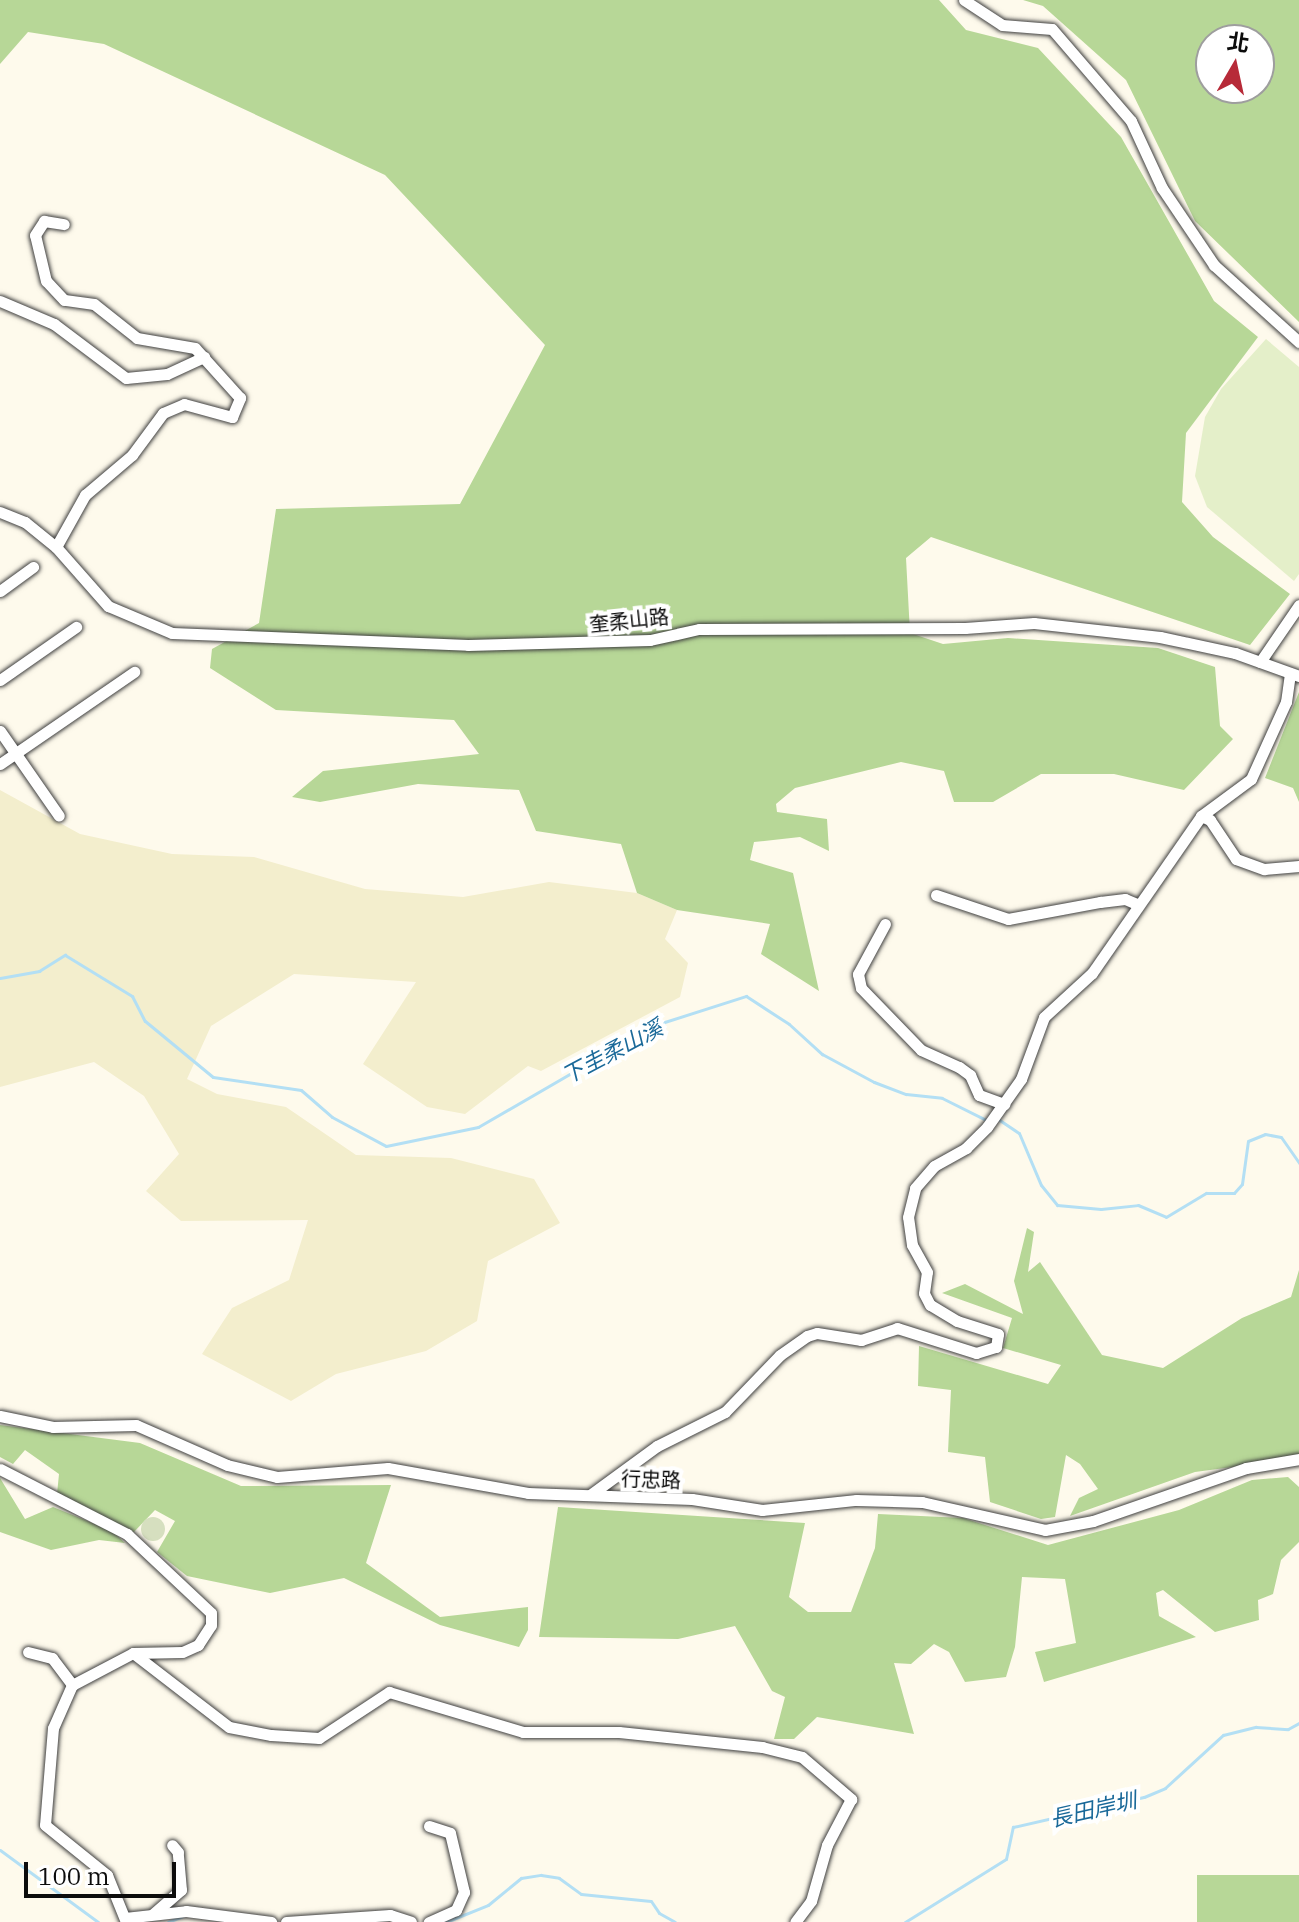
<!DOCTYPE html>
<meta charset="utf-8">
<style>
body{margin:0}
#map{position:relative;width:1299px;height:1922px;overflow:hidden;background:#fefaec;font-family:"IBM Plex Serif","Noto Sans TC",serif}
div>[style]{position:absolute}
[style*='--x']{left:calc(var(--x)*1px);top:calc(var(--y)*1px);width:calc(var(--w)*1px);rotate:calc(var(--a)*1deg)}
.farmland>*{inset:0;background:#f3eecd}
.forest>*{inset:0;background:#b7d797;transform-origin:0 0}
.cemetery>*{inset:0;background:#d6dfbf}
.round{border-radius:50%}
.pitch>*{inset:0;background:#e4efc9}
.stream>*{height:3px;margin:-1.5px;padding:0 1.5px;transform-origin:1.5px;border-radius:1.5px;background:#b3dff4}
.roads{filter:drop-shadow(0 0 2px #3f3f3f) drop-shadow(0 0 2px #3f3f3f)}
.minor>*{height:11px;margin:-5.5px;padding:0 5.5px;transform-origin:5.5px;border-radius:5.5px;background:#fff}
span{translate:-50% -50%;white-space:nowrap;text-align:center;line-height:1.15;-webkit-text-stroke:8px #fff;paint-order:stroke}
.street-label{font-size:20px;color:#0c0c0c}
.water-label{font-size:22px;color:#1a6999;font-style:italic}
.north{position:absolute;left:1195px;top:24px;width:80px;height:80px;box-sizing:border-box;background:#fff;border:2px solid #9e9e9e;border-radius:50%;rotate:9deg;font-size:22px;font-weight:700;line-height:32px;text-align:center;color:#0c0c0c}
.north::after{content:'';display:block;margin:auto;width:28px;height:36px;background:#b72a38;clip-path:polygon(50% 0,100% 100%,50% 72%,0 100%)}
.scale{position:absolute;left:24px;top:1862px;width:152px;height:36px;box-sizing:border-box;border:4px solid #0c0c0c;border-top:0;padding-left:10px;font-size:24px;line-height:28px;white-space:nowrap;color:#0c0c0c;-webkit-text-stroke:6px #fff;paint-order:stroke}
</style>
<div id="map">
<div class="farmland">
<div style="clip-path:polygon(0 790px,80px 834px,172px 854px,254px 857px,365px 889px,463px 897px,549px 882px,637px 893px,677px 910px,665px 939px,688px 963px,680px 997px,541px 1071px,528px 1066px,465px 1114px,427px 1107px,363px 1064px,416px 982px,294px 974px,211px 1026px,187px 1079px,217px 1094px,286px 1107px,356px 1155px,451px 1158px,534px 1179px,560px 1223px,488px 1261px,477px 1321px,426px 1351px,336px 1374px,291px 1401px,202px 1354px,232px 1308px,289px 1280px,308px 1220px,181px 1221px,146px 1191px,179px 1154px,144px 1096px,94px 1062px,0 1087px)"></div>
</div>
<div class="forest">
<div style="clip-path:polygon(0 0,939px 0,966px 30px,1038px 48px,1121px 137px,1214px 301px,1258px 337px,1186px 433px,1182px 502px,1213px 537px,1290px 594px,1250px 645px,931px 537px,906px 558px,910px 633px,943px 644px,1008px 638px,1158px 648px,1215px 667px,1220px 726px,1233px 739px,1184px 790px,1114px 774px,1041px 774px,993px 802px,954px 802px,944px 771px,901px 762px,795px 788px,776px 804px,777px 812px,827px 819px,829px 851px,800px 837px,754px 842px,750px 860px,793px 873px,819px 991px,761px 954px,770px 924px,677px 910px,637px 893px,621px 844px,536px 831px,519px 790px,418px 784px,320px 802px,292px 797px,323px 771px,479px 754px,454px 720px,276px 710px,210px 668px,212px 649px,259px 623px,276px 509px,460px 504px,545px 345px,385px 175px,104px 44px,28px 32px,0 64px)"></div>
<div style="clip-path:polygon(evenodd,1023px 0,1299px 0,1299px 322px,1195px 221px,1126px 80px,1043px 6px,1023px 0,1211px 40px,1259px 40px,1259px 88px,1211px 88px,1211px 40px)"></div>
<div style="clip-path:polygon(1299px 692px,1299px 802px,1293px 788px,1265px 778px)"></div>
<div style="clip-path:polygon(1027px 1228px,1034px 1232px,1028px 1272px,1040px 1262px,1102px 1355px,1163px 1368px,1242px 1318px,1291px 1297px,1299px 1270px,1299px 1458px,1195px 1472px,1070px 1516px,1079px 1498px,1098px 1489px,1080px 1464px,1066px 1455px,1055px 1517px,1041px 1519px,990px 1502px,985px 1457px,948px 1452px,951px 1390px,918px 1386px,919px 1346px,1048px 1384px,1061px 1365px,1003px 1348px,1012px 1318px,942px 1293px,965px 1284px,1023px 1314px,1014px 1281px)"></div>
<div style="clip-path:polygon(0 1425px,140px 1443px,241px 1486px,391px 1485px,366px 1563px,440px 1617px,528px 1607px,528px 1630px,519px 1647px,440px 1625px,344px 1578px,270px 1593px,187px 1576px,157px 1552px,175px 1521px,155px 1510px,133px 1533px,57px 1494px,59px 1474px,25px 1450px,13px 1464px,0 1457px)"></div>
<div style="clip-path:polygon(1288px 1477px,1299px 1487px,1299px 1542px,1281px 1560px,1273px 1594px,1258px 1600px,1259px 1620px,1215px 1632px,1163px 1590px,1156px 1593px,1159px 1616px,1196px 1637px,1044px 1682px,1035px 1652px,1076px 1643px,1065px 1579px,1022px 1577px,1015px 1647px,1006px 1677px,965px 1682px,949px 1652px,934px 1644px,911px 1664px,894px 1663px,914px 1734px,817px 1717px,794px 1739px,774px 1739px,785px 1697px,772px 1691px,735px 1626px,678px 1639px,539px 1637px,558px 1507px,805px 1523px,789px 1597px,808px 1612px,851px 1612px,875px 1548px,878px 1514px,963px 1518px,1048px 1545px,1179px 1510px,1252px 1480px)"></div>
<div style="clip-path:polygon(0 1478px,25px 1519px,53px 1507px,112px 1531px,125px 1543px,99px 1540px,51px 1550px,0 1532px)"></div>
<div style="left:1299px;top:1875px;width:47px;height:102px;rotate:90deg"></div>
</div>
<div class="cemetery">
<div class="round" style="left:141px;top:1517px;width:24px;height:24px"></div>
</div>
<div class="pitch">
<div style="clip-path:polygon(1266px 339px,1299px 367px,1299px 574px,1294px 581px,1207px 507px,1195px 476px,1205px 417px,1221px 389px)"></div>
</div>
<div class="stream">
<div style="--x:0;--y:978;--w:40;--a:-10"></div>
<div style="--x:39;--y:971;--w:31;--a:-32"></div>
<div style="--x:65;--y:955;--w:79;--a:31.5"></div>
<div style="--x:132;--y:996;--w:28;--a:63"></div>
<div style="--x:145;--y:1021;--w:88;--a:39.5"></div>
<div style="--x:213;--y:1077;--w:89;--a:8.4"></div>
<div style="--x:301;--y:1090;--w:41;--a:41.1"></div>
<div style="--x:332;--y:1117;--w:61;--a:28.2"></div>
<div style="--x:386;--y:1146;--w:94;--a:-11.7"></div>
<div style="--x:478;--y:1127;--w:201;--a:-30.1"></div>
<div style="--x:652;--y:1026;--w:99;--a:-17.7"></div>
<div style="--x:746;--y:996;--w:51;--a:33.1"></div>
<div style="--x:789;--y:1024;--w:45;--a:42.3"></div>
<div style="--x:822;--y:1054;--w:59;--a:28.3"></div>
<div style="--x:874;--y:1082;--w:34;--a:21"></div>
<div style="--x:906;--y:1094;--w:36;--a:6"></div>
<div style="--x:942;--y:1098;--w:49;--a:26.6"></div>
<div style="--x:998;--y:1119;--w:25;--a:34"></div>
<div style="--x:1019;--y:1133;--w:56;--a:67.1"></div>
<div style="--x:1041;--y:1185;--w:26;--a:51"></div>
<div style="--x:1057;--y:1205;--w:44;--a:5.2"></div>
<div style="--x:1101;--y:1209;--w:37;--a:-6"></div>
<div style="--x:1138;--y:1205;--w:30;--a:23"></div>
<div style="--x:1166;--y:1217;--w:47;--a:-31"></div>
<div style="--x:1206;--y:1193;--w:28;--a:0"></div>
<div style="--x:1234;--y:1193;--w:12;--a:-48"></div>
<div style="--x:1242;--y:1184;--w:43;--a:-82.1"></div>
<div style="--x:1248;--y:1141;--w:18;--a:-22"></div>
<div style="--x:1265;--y:1134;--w:16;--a:11"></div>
<div style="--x:1281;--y:1137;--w:32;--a:55"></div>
<div style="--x:0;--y:1850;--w:122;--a:36.3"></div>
<div style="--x:168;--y:1922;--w:16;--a:-22"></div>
<div style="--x:446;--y:1922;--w:45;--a:-22"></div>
<div style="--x:488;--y:1905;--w:43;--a:-39.3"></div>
<div style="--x:521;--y:1878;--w:20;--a:-9"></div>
<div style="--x:541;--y:1875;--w:18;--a:9"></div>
<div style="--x:559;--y:1878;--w:27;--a:36"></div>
<div style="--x:581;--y:1894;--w:70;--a:5.7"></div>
<div style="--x:651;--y:1901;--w:14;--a:56"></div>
<div style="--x:659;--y:1913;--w:18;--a:29"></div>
<div style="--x:905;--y:1922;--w:119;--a:-32"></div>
<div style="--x:1006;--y:1859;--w:33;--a:-78"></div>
<div style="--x:1013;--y:1827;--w:134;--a:-12.9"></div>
<div style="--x:1144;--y:1797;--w:23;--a:-23"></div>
<div style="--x:1165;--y:1788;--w:79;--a:-42.4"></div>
<div style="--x:1223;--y:1735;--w:34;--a:-14"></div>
<div style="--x:1256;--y:1727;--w:32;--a:4"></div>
<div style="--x:1288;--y:1729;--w:13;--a:-29"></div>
</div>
<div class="roads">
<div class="minor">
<div style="--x:964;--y:0;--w:45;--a:33.3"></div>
<div style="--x:1002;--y:25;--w:50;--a:4.6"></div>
<div style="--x:1052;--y:29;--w:121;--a:49.3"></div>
<div style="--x:1131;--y:121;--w:74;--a:65.2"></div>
<div style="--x:1162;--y:188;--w:93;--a:56"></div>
<div style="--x:1214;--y:265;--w:115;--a:42.2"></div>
<div style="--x:0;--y:301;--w:59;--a:23.1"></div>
<div style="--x:54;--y:324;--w:90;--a:36.9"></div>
<div style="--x:126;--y:378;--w:41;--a:-5.6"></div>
<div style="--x:167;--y:374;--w:41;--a:-24.7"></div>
<div style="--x:0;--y:512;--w:27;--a:22"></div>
<div style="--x:25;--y:522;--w:40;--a:39"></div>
<div style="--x:56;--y:547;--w:79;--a:48.6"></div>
<div style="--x:108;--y:606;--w:69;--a:22.9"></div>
<div style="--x:172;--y:633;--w:296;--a:2.3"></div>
<div style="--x:468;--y:645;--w:182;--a:-1.6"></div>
<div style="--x:650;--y:640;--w:50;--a:-12.7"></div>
<div style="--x:699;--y:629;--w:266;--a:-0.2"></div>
<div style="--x:965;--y:628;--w:69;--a:-4.1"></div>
<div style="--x:1034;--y:623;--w:127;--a:6.3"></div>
<div style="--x:1160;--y:637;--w:77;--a:12"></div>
<div style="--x:1235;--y:653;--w:68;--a:19.8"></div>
<div style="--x:56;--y:547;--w:60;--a:-60.9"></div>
<div style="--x:85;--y:495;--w:62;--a:-40.4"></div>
<div style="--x:132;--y:455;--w:52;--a:-53.6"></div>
<div style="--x:163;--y:413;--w:23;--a:-23"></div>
<div style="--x:184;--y:404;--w:50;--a:15.2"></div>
<div style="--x:232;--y:417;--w:21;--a:-67"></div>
<div style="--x:240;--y:398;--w:67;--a:-132"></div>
<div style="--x:195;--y:348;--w:59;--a:-170.2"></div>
<div style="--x:137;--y:338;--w:55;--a:-141.7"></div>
<div style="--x:94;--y:304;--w:30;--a:-172"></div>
<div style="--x:64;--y:300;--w:26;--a:-133"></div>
<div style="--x:46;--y:281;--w:47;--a:-103.4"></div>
<div style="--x:35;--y:235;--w:17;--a:-57"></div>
<div style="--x:44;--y:221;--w:20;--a:9"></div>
<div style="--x:0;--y:591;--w:41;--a:-36"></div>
<div style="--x:1260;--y:662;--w:69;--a:-55.6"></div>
<div style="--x:0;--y:680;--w:93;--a:-34.9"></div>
<div style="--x:0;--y:731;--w:103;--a:55.2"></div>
<div style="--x:0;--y:764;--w:163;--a:-34.5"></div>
<div style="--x:1201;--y:816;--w:10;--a:24"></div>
<div style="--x:1210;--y:820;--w:47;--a:56.3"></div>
<div style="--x:1236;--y:859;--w:30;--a:20"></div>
<div style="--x:1264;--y:869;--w:35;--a:-5"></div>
<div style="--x:936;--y:895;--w:76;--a:18.4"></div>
<div style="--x:1008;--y:919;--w:94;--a:-10.5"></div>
<div style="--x:1100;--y:902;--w:25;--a:-7"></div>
<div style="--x:1125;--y:899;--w:13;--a:23"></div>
<div style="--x:885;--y:924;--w:57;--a:118.4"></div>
<div style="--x:858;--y:974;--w:14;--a:78"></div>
<div style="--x:861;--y:988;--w:86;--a:45.9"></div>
<div style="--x:921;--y:1050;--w:42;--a:24.1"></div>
<div style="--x:959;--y:1067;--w:14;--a:36"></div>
<div style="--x:970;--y:1075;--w:22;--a:66"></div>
<div style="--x:979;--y:1095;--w:27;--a:20"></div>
<div style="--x:0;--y:1416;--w:54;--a:11.7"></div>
<div style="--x:53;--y:1427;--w:83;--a:-1.4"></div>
<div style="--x:136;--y:1425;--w:99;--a:23.7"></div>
<div style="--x:227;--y:1465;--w:51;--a:13.5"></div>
<div style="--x:277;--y:1477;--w:111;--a:-4.6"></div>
<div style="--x:388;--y:1468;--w:142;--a:10.1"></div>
<div style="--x:528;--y:1493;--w:164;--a:2.1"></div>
<div style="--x:692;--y:1499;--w:71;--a:8.9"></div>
<div style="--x:762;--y:1510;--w:95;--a:-6.1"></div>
<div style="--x:856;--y:1500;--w:66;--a:1.7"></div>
<div style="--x:922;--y:1502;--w:126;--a:12.8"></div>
<div style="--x:1045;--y:1530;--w:49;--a:-10.6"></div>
<div style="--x:1093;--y:1521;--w:162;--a:-19.1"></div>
<div style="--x:1246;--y:1468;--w:54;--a:-9.6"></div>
<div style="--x:0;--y:1469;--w:143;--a:27.1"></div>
<div style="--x:127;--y:1534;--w:115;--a:43.2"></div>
<div style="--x:211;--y:1613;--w:12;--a:90"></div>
<div style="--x:211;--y:1625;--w:24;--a:123"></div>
<div style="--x:198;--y:1645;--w:17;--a:156"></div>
<div style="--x:182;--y:1652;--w:49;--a:178.8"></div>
<div style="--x:133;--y:1653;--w:69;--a:152.3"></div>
<div style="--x:72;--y:1685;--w:47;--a:113.8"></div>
<div style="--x:53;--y:1728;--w:97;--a:94.7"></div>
<div style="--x:45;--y:1825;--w:80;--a:38.9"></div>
<div style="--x:107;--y:1875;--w:51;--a:68"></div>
<div style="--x:590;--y:1495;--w:83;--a:-36.2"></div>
<div style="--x:657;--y:1446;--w:76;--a:-26.6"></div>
<div style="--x:725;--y:1412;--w:79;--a:-46"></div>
<div style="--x:780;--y:1355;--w:33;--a:-35"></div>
<div style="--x:807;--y:1336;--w:10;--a:-17"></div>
<div style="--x:817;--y:1333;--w:45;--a:9"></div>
<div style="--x:861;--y:1340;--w:38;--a:-18"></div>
<div style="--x:897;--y:1328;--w:83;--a:17.6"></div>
<div style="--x:976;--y:1353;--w:21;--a:-17"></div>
<div style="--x:996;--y:1347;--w:13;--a:-81"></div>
<div style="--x:998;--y:1334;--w:43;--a:-162.4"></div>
<div style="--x:957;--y:1321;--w:31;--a:-149"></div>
<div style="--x:930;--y:1305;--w:13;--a:-117"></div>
<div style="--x:924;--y:1293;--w:21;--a:-82"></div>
<div style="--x:927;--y:1272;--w:31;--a:-119"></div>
<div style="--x:912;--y:1245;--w:28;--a:-98"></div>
<div style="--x:908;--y:1217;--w:30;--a:-76"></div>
<div style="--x:915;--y:1188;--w:29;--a:-49"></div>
<div style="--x:934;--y:1166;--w:37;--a:-29"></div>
<div style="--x:966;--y:1148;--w:30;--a:-45"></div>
<div style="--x:987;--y:1127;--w:59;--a:-54.7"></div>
<div style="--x:1021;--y:1079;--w:66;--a:-69.6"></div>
<div style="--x:1044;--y:1017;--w:65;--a:-42.5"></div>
<div style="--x:1092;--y:973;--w:191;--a:-55.2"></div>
<div style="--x:1201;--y:816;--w:62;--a:-36.5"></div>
<div style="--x:1251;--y:779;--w:85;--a:-65.6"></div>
<div style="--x:1286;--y:702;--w:29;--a:-82"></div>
<div style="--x:28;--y:1652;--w:25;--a:14"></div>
<div style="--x:52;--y:1658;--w:34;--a:53"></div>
<div style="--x:133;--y:1653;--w:121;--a:37.6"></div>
<div style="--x:229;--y:1727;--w:43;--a:10.8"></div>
<div style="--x:271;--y:1735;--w:48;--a:3.6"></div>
<div style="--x:319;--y:1738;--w:84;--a:-33.3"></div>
<div style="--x:389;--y:1692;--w:140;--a:16.6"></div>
<div style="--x:523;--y:1732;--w:96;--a:0"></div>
<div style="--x:619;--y:1732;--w:144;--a:6"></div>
<div style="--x:762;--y:1747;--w:41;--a:14"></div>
<div style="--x:802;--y:1757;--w:65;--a:40.6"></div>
<div style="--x:851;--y:1799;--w:52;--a:117.6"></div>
<div style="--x:827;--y:1845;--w:58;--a:105.9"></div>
<div style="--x:811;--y:1901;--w:26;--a:127"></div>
<div style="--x:429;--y:1826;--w:22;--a:18"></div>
<div style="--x:450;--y:1833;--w:61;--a:76.7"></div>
<div style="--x:464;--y:1892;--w:20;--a:114"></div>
<div style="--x:456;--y:1910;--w:30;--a:156"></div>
<div style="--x:153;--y:1914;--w:37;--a:-41"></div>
<div style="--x:181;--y:1890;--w:38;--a:-95"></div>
<div style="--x:178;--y:1852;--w:9;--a:-131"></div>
<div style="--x:125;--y:1918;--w:61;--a:-6.5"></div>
<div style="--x:186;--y:1911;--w:86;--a:7.4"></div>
<div style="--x:286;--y:1922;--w:104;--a:-3.9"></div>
<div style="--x:390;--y:1915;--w:22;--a:18"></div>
</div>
</div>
<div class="street-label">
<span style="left:629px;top:620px;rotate:-6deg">奎柔山路</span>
<span style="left:651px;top:1479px;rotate:2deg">行忠路</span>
</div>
<div class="water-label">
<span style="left:612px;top:1051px;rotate:-28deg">下圭柔山溪</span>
<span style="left:1093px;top:1809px;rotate:-13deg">長田岸圳</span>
</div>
<div class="north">北</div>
<div class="scale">100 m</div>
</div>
